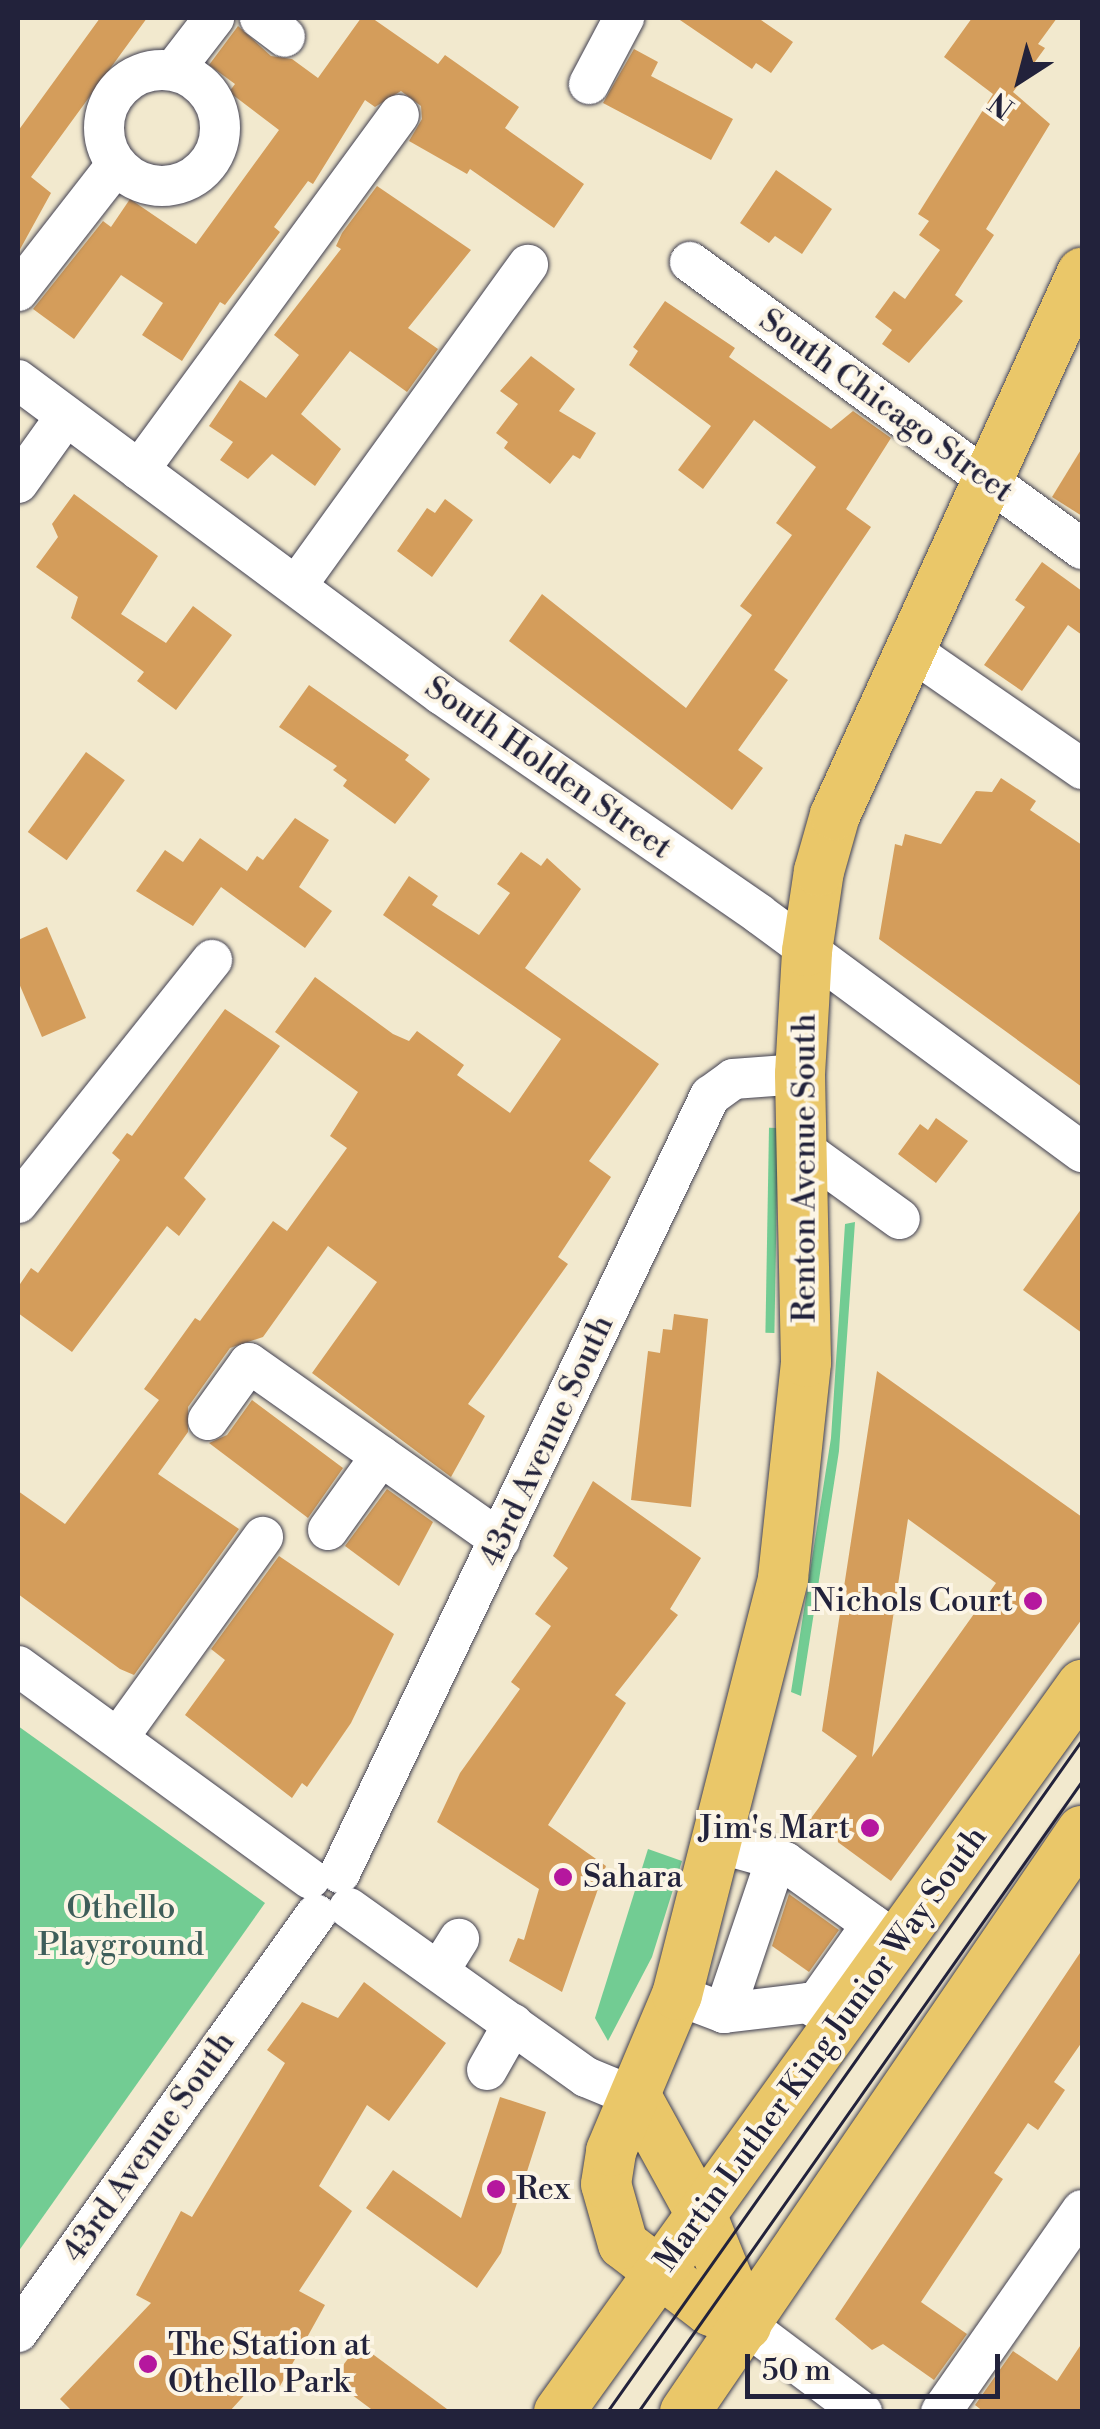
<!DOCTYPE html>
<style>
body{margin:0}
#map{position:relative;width:1100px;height:2429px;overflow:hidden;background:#f2e9ce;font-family:"Libre Bodoni",serif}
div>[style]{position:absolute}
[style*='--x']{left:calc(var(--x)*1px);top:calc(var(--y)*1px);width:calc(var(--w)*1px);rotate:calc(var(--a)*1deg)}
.green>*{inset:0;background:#72cc93;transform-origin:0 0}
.building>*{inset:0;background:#d49d5b;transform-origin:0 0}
.roads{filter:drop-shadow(0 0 2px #414051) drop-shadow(0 0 2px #414051)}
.minor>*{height:40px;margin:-20px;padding:0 20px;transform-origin:20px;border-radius:20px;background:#fff}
.minor>.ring{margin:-20px;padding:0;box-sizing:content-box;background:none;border:40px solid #fff;border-radius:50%}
.major>*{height:50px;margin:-25px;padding:0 25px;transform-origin:25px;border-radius:25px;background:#eac769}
.tram>*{height:2.5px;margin:-1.25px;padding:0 1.25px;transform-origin:1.25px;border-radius:1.25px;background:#22223b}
.dots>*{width:28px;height:28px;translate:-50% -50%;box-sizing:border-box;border:5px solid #fcf5e5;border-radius:50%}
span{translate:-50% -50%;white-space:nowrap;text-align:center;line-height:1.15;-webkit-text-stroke:8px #fcf5e5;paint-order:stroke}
.street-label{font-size:32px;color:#22223b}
.poi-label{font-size:32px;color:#22223b}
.right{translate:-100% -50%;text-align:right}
.left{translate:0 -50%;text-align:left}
.park-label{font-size:32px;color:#3e5e5a}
.frame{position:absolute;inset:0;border:20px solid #22223b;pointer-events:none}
.north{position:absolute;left:970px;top:30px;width:100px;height:100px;-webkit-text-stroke:8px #fcf5e5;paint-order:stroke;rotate:216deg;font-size:28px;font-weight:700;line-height:40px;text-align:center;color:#22223b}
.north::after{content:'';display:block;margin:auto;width:35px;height:45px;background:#22223b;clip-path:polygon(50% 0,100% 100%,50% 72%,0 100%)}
.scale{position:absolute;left:745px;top:2354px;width:255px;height:45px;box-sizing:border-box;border:5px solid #22223b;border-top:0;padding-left:12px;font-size:30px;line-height:35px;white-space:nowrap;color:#22223b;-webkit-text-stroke:8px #fcf5e5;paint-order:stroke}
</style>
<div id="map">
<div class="green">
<div style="left:778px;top:1128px;width:205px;height:9px;rotate:91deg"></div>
<div style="clip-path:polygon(855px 1222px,839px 1451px,801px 1696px,791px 1692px,831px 1438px,845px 1224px)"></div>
<div style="clip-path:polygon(18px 1726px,265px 1903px,18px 2252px)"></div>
<div style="clip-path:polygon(648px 1849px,682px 1861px,652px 1957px,608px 2041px,595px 2018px)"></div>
</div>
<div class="building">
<div style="clip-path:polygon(100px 18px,147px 18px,31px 177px,51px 193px,18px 253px,18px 131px)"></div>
<div style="clip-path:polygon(361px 18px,372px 18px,438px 64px,445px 55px,519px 107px,505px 128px,584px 184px,554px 228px,470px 169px,467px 174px,409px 141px,422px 119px,421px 106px,401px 91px,375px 107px,365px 100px,313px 184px,308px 181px,274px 227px,280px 232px,271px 244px,225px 305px,220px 302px,182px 361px,142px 335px,163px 303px,121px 275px,74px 339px,33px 309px,103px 221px,111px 227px,130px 199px,196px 244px,279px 130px,229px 92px,235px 84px,209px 65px,238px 26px,271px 56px,292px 59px,318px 78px)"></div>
<div style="clip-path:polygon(677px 18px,758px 18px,793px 42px,771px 73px,756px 63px,752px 69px)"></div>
<div style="clip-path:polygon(972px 18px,1057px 18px,1038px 44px,1045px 48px,1013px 92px,1050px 124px,986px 229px,994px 235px,955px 295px,963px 301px,909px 363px,882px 344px,892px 330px,875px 317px,894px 291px,905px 299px,940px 250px,919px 235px,929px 221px,918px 214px,993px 94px,944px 57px)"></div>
<div style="clip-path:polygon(634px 49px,658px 62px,651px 76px,733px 119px,711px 160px,603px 103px)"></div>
<div style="clip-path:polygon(776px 170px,832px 209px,802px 254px,775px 236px,769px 243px,740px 223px)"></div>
<div style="clip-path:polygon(377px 186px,471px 250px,408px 328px,438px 349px,407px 392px,350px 351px,301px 414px,341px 449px,315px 486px,272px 454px,248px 479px,220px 460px,233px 442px,209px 426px,240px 380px,266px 398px,299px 355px,274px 335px,341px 249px,336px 246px,342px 233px)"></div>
<div style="clip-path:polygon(665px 301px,735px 348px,729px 357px,831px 429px,853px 411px,891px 438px,846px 509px,871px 527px,774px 670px,788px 680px,738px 750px,763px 768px,732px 810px,509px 641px,542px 594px,686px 708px,752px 615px,740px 606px,792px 535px,776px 523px,816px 467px,754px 420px,703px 489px,678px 470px,711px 426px,629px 365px,638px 351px,633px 347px)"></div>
<div style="clip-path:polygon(531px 356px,575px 389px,559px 411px,596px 433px,580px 459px,573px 455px,550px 484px,504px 448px,508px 442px,496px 433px,518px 404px,500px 391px)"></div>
<div style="clip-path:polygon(1082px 448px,1082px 516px,1052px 497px)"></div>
<div style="clip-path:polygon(74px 494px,158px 556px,121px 614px,166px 643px,193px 606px,232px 635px,176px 710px,137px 681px,144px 672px,71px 618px,78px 597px,36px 567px,58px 537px,52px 524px)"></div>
<div style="clip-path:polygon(445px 499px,473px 520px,432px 577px,397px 551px,427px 508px,435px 513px)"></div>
<div style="clip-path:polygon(1042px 562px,1082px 591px,1082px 635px,1068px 625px,1022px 691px,984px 665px,1025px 607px,1015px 600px)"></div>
<div style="clip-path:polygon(309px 685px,409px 755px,405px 760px,430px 779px,395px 824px,343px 786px,347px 780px,333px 770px,337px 766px,279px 727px)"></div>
<div style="left:86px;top:752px;width:48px;height:99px;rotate:36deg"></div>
<div style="clip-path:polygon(1001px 778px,1036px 801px,1030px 810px,1082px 845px,1082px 1087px,879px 939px,895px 844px,902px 846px,905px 834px,941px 844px,976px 791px,992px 792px)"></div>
<div style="clip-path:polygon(295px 818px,329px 840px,299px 887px,332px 911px,305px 948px,221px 887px,193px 926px,136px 891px,165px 850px,183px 862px,200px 838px,247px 871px,257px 856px,263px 860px)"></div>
<div style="clip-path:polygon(521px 852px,541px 866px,547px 858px,581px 889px,525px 968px,659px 1064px,589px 1161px,611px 1177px,558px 1257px,568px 1264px,468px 1404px,485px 1416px,451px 1477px,312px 1373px,377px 1282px,328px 1246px,263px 1337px,230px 1348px,188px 1407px,188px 1432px,158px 1474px,239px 1529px,134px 1675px,120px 1669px,18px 1594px,18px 1491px,65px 1524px,159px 1400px,144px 1389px,195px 1318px,200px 1321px,273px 1221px,287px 1231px,347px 1148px,330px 1136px,358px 1092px,275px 1032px,315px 977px,393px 1034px,409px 1041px,417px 1031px,464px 1065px,457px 1075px,510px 1113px,561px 1039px,383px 915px,409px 876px,438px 896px,432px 905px,479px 935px,510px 893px,497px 884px)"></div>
<div style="clip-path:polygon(47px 927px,86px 1018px,42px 1037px,18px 981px,18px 940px)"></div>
<div style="clip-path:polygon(225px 1009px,280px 1046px,184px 1178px,206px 1199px,179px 1236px,167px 1226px,72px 1352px,18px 1313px,18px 1287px,31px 1268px,38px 1273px,120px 1160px,112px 1153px,127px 1133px,132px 1136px)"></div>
<div style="clip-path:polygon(936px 1118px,968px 1141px,936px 1183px,898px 1154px,920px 1124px,928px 1130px)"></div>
<div style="clip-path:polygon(1082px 1208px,1082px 1333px,1023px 1290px)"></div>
<div style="clip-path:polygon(674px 1314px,708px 1319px,691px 1507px,631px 1500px,648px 1351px,660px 1353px,663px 1329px,672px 1330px)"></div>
<div style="clip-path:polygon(evenodd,877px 1371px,1082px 1517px,1082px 1619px,891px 1881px,809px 1821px,857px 1756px,822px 1731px,877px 1371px,908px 1519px,996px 1583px,872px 1757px,876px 1729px,908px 1519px)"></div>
<div style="clip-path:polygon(252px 1400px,343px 1468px,308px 1518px,209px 1443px,227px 1435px)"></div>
<div style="clip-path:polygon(593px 1481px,701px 1558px,670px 1609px,678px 1615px,615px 1695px,626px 1703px,548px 1825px,606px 1866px,562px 1992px,509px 1961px,518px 1938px,524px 1940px,539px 1889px,437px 1822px,460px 1773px,520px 1689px,511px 1682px,551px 1626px,535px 1614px,568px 1568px,553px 1556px)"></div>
<div style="clip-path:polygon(387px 1489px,433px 1522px,399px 1586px,345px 1546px)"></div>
<div style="clip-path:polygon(279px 1556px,394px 1634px,351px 1723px,307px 1787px,302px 1783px,292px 1798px,185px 1715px,225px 1660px,211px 1649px)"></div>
<div style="clip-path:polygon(789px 1894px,839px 1930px,809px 1972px,772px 1946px)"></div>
<div style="clip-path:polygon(1082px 1950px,1082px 2042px,1054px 2082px,1065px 2090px,1038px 2130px,1028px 2123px,994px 2173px,1003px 2179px,921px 2302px,967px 2334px,934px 2380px,883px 2344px,872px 2350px,835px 2319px)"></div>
<div style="clip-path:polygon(364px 1982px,446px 2043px,389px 2121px,367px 2105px,319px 2186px,352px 2211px,299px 2291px,325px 2305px,280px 2386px,262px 2376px,229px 2412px,73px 2412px,60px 2399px,151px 2303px,136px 2295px,181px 2211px,192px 2217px,285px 2063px,267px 2050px,302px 2002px,338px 2018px)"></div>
<div style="clip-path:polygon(500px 2097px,546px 2112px,501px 2253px,477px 2288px,366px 2208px,393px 2170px,461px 2218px)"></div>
<div style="clip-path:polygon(1082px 2343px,1082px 2412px,984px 2412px,975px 2405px,1013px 2351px,1057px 2381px)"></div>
<div style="clip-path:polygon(359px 2344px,451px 2412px,375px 2412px,332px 2380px)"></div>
</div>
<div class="roads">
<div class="minor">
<div style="--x:260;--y:18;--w:31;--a:37"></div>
<div class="ring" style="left:104px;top:70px;width:76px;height:76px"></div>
<div style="--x:174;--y:70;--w:66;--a:-52.4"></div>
<div style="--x:589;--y:84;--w:75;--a:-62.1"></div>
<div style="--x:690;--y:262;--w:486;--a:36.2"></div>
<div style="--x:18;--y:291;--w:160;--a:-52.1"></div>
<div style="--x:18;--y:380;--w:528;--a:36.61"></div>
<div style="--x:442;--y:695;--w:385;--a:34.6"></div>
<div style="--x:759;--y:914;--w:401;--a:36.4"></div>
<div style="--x:139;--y:470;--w:440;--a:-53.8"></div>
<div style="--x:18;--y:483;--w:82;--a:-54.4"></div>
<div style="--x:297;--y:585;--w:395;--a:-54.2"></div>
<div style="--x:909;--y:649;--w:211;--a:34.7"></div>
<div style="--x:800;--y:1147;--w:123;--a:35.8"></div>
<div style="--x:18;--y:1203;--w:311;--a:-51.4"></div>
<div style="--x:208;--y:1420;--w:70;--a:-54.3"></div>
<div style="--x:249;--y:1363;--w:307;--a:35.2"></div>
<div style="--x:328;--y:1530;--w:91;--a:-54.4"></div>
<div style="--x:18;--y:1666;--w:361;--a:36.1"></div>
<div style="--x:118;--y:1738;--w:248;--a:-54.2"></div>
<div style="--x:718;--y:1843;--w:70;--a:15.8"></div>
<div style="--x:785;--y:1862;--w:139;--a:35.6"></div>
<div style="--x:340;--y:1873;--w:861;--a:-64.54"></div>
<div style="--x:710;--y:1096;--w:29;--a:-36"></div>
<div style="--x:733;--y:1079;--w:67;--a:-4.3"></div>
<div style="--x:349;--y:1908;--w:291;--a:35.5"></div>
<div style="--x:586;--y:2077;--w:55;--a:22.4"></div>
<div style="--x:439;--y:1971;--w:38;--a:-58"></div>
<div style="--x:677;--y:1995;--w:50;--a:21"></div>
<div style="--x:724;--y:2013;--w:85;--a:-6.8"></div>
<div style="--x:808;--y:2003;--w:38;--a:33"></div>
<div style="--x:814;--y:2006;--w:100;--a:-54.7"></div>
<div style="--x:724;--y:2013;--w:163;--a:-71.3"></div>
<div style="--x:487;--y:2070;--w:53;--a:-60.5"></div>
<div style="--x:746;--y:2325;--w:145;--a:36.9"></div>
<div style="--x:18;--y:2332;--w:513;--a:-54.51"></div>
<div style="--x:941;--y:2412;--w:246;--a:-55.1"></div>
</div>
<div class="major">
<div style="--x:637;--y:2098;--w:135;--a:61.2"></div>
<div style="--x:702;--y:2216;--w:118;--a:68"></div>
<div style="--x:746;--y:2325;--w:40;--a:-158"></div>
<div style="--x:709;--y:2310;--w:108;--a:-142.5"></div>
<div style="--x:623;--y:2244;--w:62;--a:-105.8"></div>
<div style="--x:606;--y:2184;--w:33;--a:-81"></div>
<div style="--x:611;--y:2151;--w:169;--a:-67.1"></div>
<div style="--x:677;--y:1995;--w:430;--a:-75.7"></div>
<div style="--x:783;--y:1578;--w:217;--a:-83.9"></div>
<div style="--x:806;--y:1362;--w:288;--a:-91.2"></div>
<div style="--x:800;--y:1074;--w:123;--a:-86.7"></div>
<div style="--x:807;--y:951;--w:81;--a:-81.5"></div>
<div style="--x:819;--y:871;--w:58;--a:-74.1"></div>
<div style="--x:835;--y:815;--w:596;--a:-65.5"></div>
<div style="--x:559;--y:2412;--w:896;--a:-54.27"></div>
<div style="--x:685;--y:2412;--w:704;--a:-55.66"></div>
</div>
</div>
<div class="tram">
<div style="--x:607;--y:2412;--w:823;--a:-54.75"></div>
<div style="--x:638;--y:2412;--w:772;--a:-54.87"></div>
</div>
<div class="dots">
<div style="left:1033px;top:1601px;background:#b5179e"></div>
<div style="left:870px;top:1828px;background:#b5179e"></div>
<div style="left:563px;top:1877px;background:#b5179e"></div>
<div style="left:496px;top:2189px;background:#b5179e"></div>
<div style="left:148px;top:2364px;background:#b5179e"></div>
</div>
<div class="street-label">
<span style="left:886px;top:406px;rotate:36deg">South Chicago Street</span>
<span style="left:548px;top:768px;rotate:35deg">South Holden Street</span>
<span style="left:805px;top:1168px;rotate:-90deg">Renton Avenue South</span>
<span style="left:547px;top:1441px;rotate:-65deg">43rd Avenue South</span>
<span style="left:821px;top:2049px;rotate:-54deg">Martin Luther King Junior Way South</span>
<span style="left:149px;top:2147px;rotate:-55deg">43rd Avenue South</span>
</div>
<div class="poi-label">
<span class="right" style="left:1013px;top:1601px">Nichols Court</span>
<span class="right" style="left:850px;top:1828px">Jim's Mart</span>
<span class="left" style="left:583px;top:1877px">Sahara</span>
<span class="left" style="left:516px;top:2189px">Rex</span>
<span class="left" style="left:168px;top:2364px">The Station at<br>Othello Park</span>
</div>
<div class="park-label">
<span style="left:121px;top:1927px">Othello<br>Playground</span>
</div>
<div class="frame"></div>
<div class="north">N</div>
<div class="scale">50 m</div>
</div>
